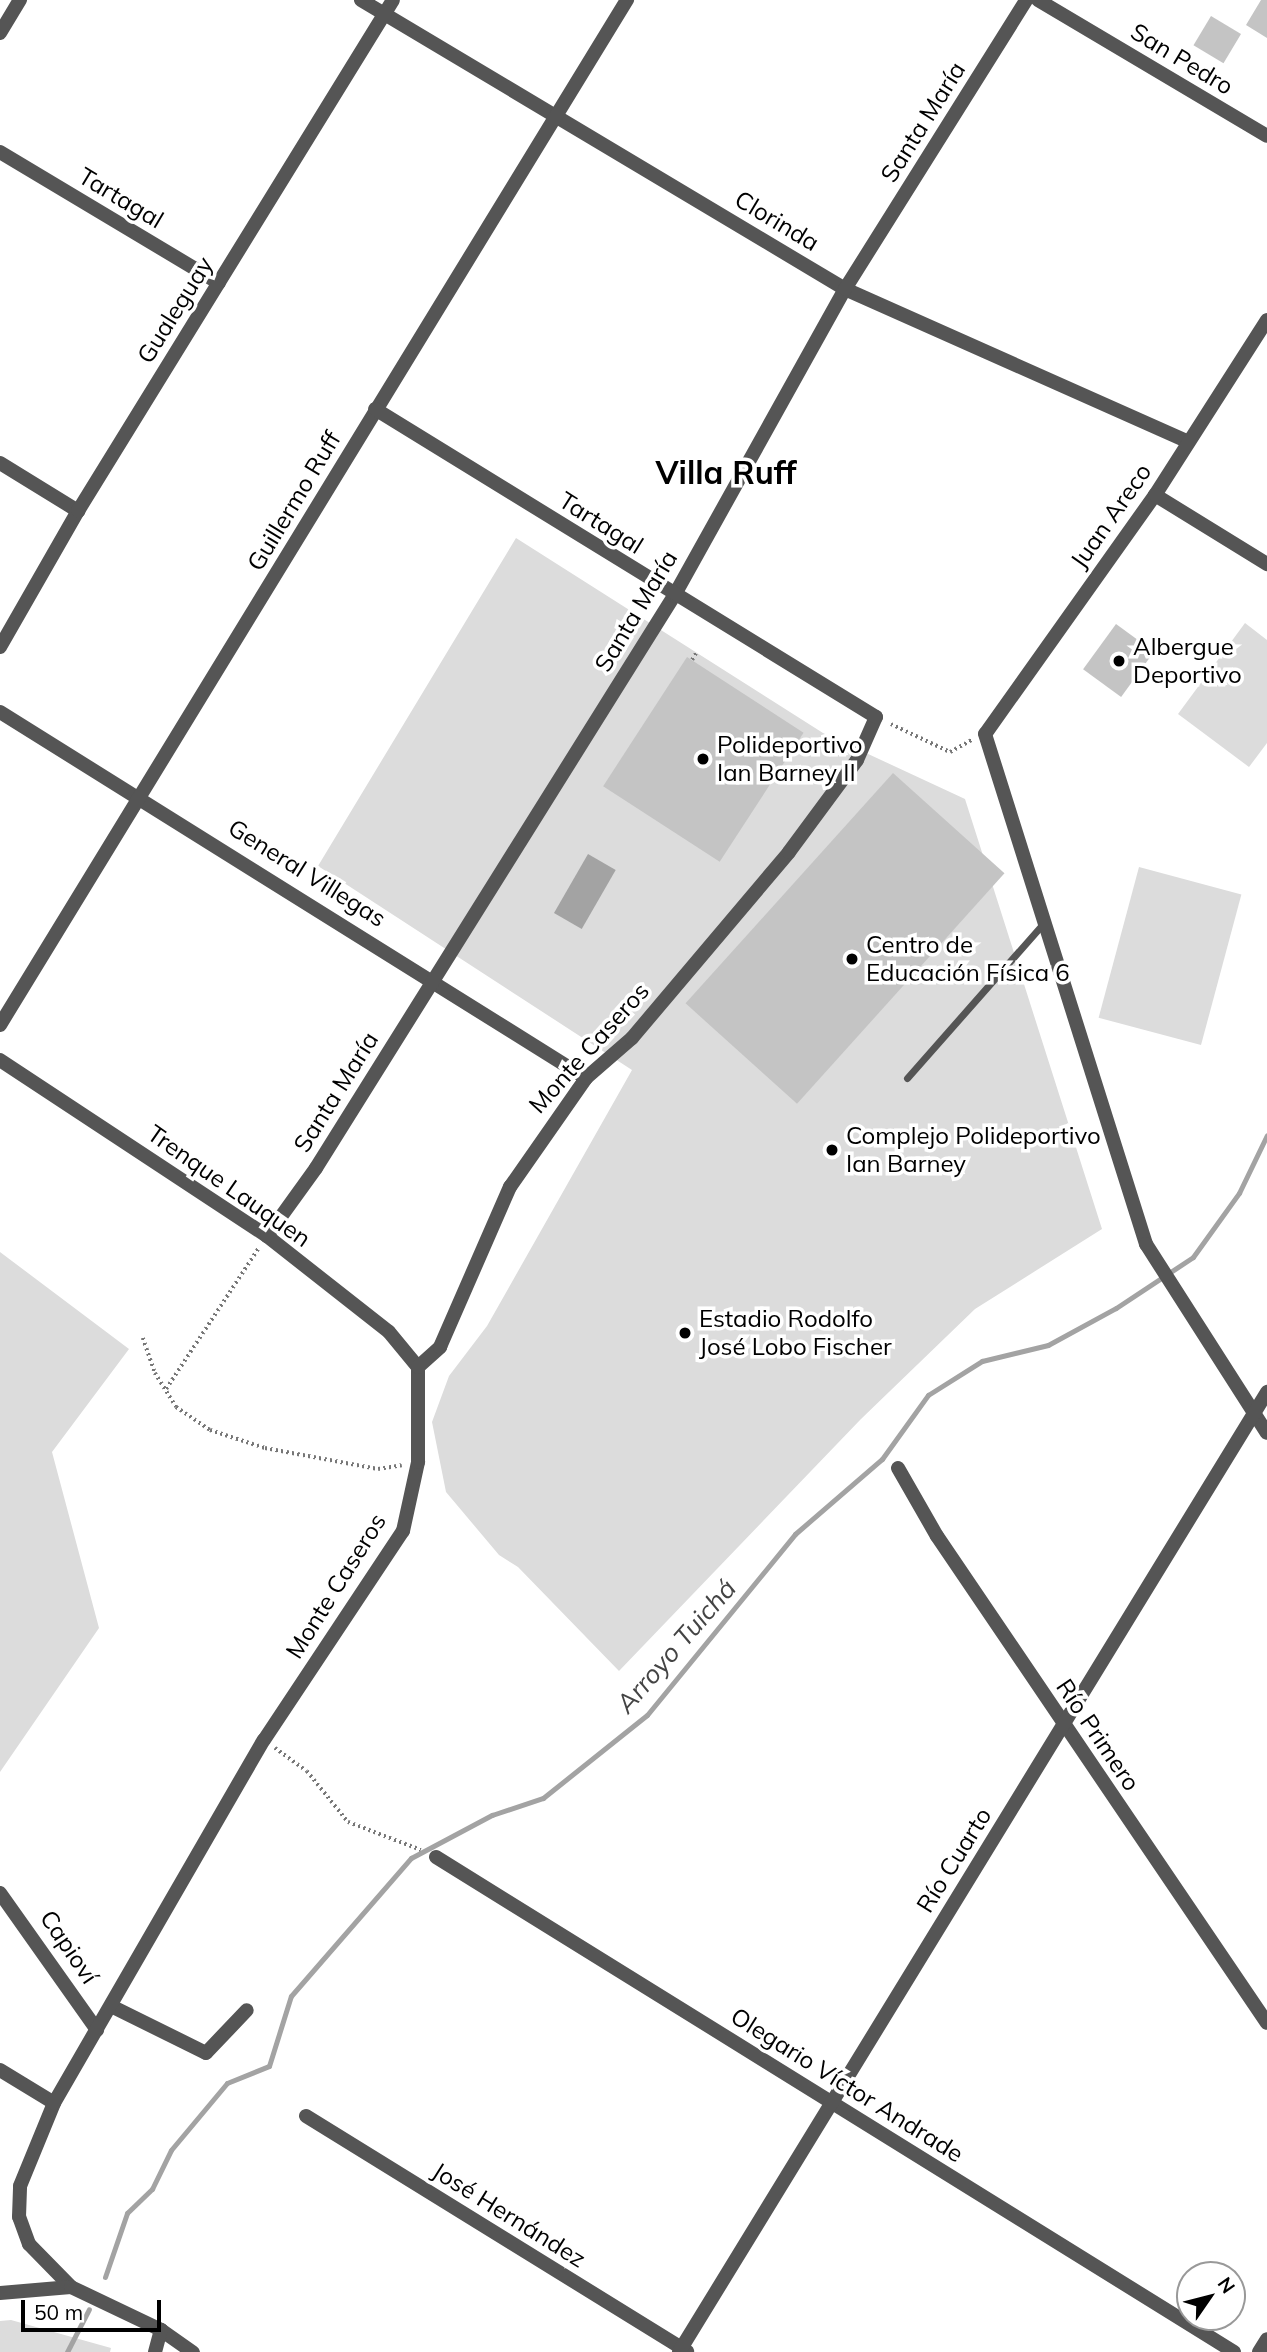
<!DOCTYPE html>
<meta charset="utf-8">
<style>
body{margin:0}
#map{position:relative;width:1267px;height:2352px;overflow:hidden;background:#fff;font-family:Mulish,sans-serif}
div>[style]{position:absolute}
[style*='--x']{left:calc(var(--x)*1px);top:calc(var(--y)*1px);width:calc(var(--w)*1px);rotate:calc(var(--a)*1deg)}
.green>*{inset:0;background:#dcdcdc;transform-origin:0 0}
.water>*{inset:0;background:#a3a3a3;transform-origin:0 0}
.stream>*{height:5px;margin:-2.5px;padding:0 2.5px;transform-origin:2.5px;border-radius:2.5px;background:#a3a3a3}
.building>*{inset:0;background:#c4c4c4;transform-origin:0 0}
.path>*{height:3.5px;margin-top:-1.75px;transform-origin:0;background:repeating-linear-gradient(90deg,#777 0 2px,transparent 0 5.5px)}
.service>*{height:7px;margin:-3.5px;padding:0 3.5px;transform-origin:3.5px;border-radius:3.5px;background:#555}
.minor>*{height:14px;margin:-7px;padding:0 7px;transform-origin:7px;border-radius:7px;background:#555}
.dots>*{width:19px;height:19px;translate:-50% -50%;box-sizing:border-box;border:4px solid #fff;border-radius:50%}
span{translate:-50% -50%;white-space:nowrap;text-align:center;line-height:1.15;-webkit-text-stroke:7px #fff;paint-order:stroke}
.street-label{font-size:24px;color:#000}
.poi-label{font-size:24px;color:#000}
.left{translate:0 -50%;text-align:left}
.water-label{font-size:26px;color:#444;font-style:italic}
.district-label{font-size:32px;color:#000;font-weight:700}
.north{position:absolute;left:1176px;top:2261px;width:70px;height:70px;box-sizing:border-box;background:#fff;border:2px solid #999;border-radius:50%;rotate:55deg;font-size:19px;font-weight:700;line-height:28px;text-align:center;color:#000}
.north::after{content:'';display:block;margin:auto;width:24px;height:32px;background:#000;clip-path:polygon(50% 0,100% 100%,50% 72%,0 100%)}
.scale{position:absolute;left:21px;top:2300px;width:140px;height:32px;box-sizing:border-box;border:4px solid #000;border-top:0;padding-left:9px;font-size:21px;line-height:24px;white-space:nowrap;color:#000;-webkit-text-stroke:5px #fff;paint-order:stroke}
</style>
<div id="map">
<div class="green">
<div style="clip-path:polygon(516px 538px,823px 733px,965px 799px,1102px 1229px,975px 1309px,861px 1419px,619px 1671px,518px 1567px,499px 1555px,446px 1492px,432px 1422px,449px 1376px,487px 1326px,632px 1070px,318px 866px)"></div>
<div style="clip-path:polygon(1245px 623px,1267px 640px,1267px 743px,1249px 767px,1178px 714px)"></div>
<div style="left:1139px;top:867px;width:106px;height:156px;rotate:15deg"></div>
<div style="clip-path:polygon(0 1252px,129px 1349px,52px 1452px,99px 1628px,0 1772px)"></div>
<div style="clip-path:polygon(11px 2320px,111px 2348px,110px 2352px,0 2352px,0 2321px)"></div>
</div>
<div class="water">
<div style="left:588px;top:854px;width:32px;height:68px;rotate:30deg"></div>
</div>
<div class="stream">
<div style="--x:105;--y:2277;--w:68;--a:-71"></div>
<div style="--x:127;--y:2213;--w:35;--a:-44"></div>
<div style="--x:152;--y:2189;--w:43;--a:-64"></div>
<div style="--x:171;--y:2150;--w:87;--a:-50.1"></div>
<div style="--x:227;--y:2083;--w:45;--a:-22"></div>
<div style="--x:269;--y:2066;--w:73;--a:-72.6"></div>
<div style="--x:291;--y:1996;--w:183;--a:-49"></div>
<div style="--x:411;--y:1858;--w:92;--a:-28"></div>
<div style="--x:492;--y:1815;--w:54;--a:-18.4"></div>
<div style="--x:543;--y:1798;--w:133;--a:-38.6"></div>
<div style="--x:647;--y:1715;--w:234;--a:-50.7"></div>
<div style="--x:795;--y:1534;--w:115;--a:-40.8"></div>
<div style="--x:882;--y:1459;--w:79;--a:-54.3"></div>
<div style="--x:928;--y:1395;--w:64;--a:-32.2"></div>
<div style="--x:982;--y:1361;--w:68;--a:-13.6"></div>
<div style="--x:1048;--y:1345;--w:77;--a:-28.6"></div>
<div style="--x:1116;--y:1308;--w:92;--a:-33.5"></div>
<div style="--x:1193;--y:1257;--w:79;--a:-54.3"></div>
<div style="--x:1239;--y:1193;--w:64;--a:-64.2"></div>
<div style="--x:67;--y:2352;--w:48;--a:-62.9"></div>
</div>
<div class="building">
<div style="clip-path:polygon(1261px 0,1267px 0,1267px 38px,1246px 25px)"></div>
<div style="left:1211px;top:16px;width:35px;height:34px;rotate:31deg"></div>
<div style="left:1116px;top:624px;width:47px;height:56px;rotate:36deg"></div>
<div style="left:687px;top:657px;width:139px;height:154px;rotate:33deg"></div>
<div style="left:893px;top:773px;width:150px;height:310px;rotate:42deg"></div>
</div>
<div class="path">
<div style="--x:692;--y:660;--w:10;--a:-61"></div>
<div style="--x:891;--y:724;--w:65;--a:25.4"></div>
<div style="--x:950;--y:752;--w:25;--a:-29"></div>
<div style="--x:143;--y:1338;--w:37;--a:71"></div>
<div style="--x:155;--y:1373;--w:40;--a:58"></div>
<div style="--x:176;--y:1407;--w:41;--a:34.1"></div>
<div style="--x:210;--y:1430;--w:58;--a:18.1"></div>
<div style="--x:265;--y:1448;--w:115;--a:10.5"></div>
<div style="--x:378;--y:1469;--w:24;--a:-9"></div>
<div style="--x:166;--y:1389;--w:168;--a:-56.7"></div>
<div style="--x:275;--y:1748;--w:39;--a:36"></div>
<div style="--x:307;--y:1771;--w:65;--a:51.2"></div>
<div style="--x:348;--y:1822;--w:78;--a:21"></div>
</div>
<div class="service">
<div style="--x:907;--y:1078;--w:204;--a:-48.6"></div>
</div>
<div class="minor">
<div style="--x:361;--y:0;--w:564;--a:30.84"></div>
<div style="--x:845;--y:289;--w:376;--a:24"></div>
<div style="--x:1038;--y:0;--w:266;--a:30.7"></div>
<div style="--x:0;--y:33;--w:39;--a:-59"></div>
<div style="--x:0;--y:152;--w:255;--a:30.9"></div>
<div style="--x:1267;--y:320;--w:208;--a:122.6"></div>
<div style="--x:1155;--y:495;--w:293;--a:125.4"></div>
<div style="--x:985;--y:734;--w:535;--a:72.48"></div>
<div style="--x:1146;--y:1244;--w:224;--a:57.4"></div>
<div style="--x:0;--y:463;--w:92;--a:31.6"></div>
<div style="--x:1155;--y:495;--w:132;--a:31.6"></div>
<div style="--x:0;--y:647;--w:157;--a:-60.2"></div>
<div style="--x:78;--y:511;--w:600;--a:-58.35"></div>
<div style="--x:0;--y:712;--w:691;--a:31.99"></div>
<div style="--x:0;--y:1025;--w:1202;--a:-58.55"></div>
<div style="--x:0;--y:1060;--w:320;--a:33.4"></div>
<div style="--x:267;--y:1236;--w:155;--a:38.2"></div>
<div style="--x:389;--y:1332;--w:45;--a:50.4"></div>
<div style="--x:267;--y:1236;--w:84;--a:-54.2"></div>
<div style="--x:316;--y:1168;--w:675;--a:-57.96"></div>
<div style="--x:674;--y:596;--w:351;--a:-60.9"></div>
<div style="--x:845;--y:289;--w:341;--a:-57.9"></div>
<div style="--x:898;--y:1468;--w:78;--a:60.2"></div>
<div style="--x:937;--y:1536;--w:588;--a:55.88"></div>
<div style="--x:436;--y:1857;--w:939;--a:31.81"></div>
<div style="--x:0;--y:1893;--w:168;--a:54.7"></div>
<div style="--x:111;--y:2006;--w:106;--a:26.3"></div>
<div style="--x:206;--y:2053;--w:59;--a:-46.4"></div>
<div style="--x:0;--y:2070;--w:63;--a:31.4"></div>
<div style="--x:306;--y:2116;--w:448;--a:31.7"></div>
<div style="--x:71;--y:2287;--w:60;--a:-134.3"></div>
<div style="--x:29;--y:2244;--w:29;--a:-110"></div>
<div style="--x:19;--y:2217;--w:31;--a:-88"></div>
<div style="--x:20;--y:2186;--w:90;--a:-67.7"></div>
<div style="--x:54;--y:2103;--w:419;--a:-60"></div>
<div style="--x:264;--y:1740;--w:251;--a:-56.4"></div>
<div style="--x:403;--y:1531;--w:71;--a:-77.7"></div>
<div style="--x:418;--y:1462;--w:95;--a:-90"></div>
<div style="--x:418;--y:1367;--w:30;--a:-42"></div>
<div style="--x:440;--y:1347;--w:175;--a:-66.4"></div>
<div style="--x:510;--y:1187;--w:133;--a:-55.1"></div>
<div style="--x:586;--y:1078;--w:61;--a:-41"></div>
<div style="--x:632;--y:1038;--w:243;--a:-49.8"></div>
<div style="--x:789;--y:852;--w:114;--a:-53.5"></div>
<div style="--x:857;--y:760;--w:47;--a:-66.2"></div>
<div style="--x:876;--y:717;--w:588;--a:-148.42"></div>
<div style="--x:0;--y:2293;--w:71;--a:-4.8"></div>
<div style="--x:71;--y:2287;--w:100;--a:25.5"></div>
<div style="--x:161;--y:2330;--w:39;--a:35"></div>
<div style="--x:155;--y:2352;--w:23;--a:-75"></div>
<div style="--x:679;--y:2352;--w:1126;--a:-58.51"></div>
<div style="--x:1259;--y:2352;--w:15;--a:-58"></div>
</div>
<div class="dots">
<div style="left:1119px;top:661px;background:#000"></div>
<div style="left:703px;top:759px;background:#000"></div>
<div style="left:852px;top:959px;background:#000"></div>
<div style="left:832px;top:1150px;background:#000"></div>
<div style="left:685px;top:1333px;background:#000"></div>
</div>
<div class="street-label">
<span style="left:1182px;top:59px;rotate:31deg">San Pedro</span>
<span style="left:923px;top:122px;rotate:-58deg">Santa María</span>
<span style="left:121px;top:198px;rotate:31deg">Tartagal</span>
<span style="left:777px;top:221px;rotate:31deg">Clorinda</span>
<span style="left:175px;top:310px;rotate:-58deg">Gualeguay</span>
<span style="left:294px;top:501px;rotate:-59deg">Guillermo Ruff</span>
<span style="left:1111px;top:516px;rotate:-55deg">Juan Areco</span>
<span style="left:601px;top:523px;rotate:32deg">Tartagal</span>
<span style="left:636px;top:611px;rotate:-59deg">Santa María</span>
<span style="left:307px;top:873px;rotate:32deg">General Villegas</span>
<span style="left:589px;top:1048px;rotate:-48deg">Monte Caseros</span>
<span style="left:336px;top:1092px;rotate:-58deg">Santa María</span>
<span style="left:229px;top:1186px;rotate:35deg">Trenque Lauquen</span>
<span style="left:336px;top:1586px;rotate:-58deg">Monte Caseros</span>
<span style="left:1098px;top:1735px;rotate:56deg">Río Primero</span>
<span style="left:954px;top:1860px;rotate:-58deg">Río Cuarto</span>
<span style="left:69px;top:1947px;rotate:56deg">Capioví</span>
<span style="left:847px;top:2085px;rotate:32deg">Olegario Víctor Andrade</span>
<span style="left:509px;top:2215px;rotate:32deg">José Hernández</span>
</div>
<div class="poi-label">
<span class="left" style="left:1133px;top:661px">Albergue<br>Deportivo</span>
<span class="left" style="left:717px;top:759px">Polideportivo<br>Ian Barney II</span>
<span class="left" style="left:866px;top:959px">Centro de<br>Educación Física 6</span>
<span class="left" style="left:846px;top:1150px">Complejo Polideportivo<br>Ian Barney</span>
<span class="left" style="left:699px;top:1333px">Estadio Rodolfo<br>José Lobo Fischer</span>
</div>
<div class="water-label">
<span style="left:676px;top:1646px;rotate:-49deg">Arroyo Tuichá</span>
</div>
<div class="district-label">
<span style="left:726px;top:472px">Villa Ruff</span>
</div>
<div class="north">N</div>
<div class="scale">50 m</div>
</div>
